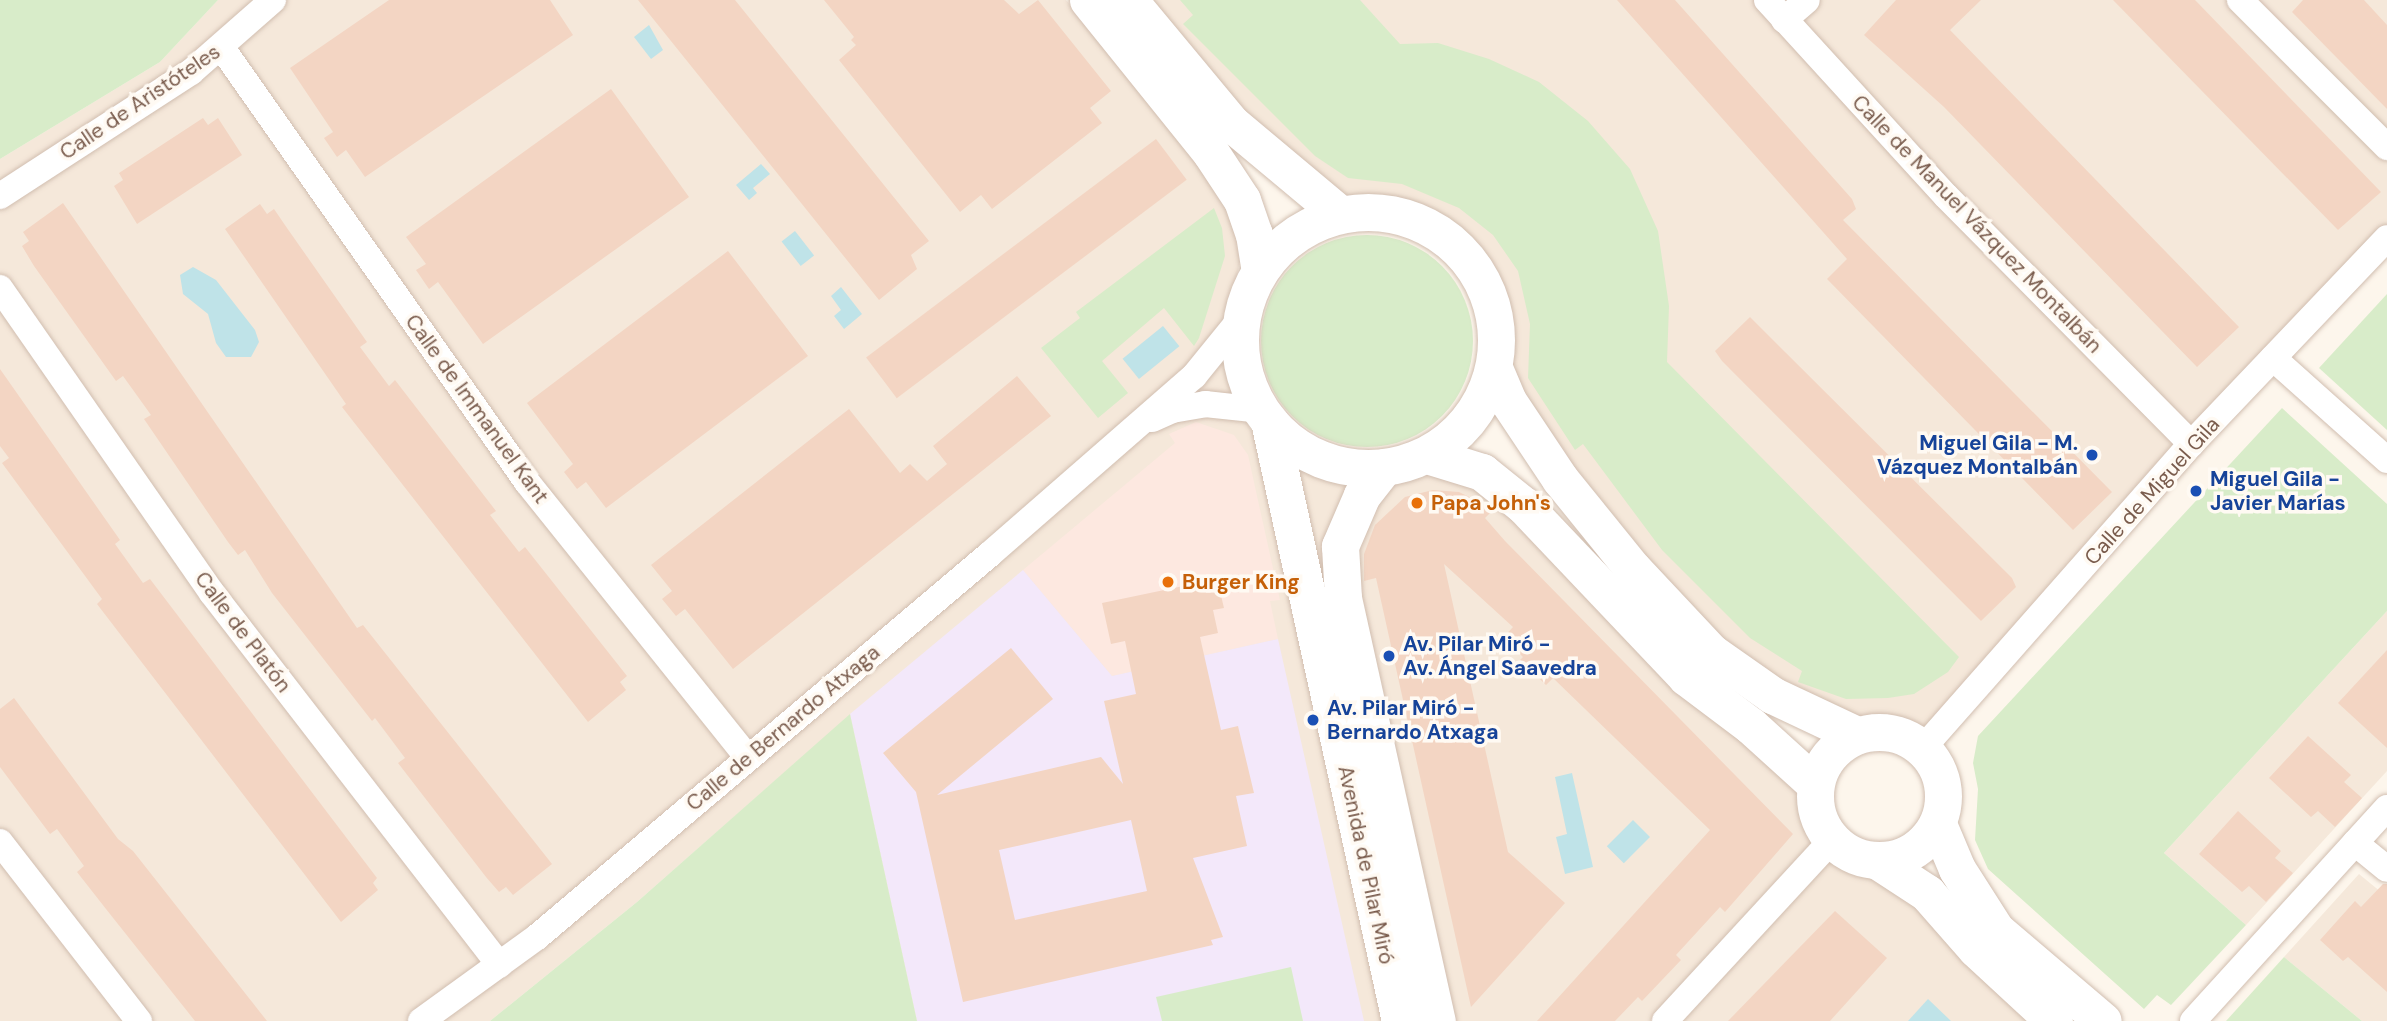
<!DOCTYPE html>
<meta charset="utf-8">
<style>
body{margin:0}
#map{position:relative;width:2387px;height:1021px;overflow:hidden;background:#fdf6ec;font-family:"DM Sans",sans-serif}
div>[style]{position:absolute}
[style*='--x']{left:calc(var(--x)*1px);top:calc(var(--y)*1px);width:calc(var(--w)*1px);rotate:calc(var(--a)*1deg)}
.residential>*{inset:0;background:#f5e8da}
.commercial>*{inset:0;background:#fde8e0}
.education>*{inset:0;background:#f3e8fa}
.green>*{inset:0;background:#d8ecc9}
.round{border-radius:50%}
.water>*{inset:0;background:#bfe3e8;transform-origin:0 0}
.building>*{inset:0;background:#f3d5c3;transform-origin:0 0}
.roads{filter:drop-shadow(0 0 2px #d1beb0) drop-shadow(0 0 2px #d1beb0)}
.street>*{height:26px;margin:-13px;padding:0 13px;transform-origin:13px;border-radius:13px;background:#fff}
.secondary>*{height:37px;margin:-18.5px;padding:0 18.5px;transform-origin:18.5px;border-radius:18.5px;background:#fff}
.secondary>.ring{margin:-18.5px;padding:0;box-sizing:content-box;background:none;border:37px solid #fff;border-radius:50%}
.dots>*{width:19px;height:19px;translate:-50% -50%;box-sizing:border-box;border:4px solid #fffaf3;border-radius:50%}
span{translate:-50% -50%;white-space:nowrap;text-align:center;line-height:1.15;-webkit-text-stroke:7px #fffaf3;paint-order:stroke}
.street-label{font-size:21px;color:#7a5c4d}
.transit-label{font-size:21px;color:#164399;font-weight:700}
.right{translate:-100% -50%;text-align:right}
.left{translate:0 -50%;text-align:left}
.food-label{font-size:21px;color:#c56008;font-weight:700}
</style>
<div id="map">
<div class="residential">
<div style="clip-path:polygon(218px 0,1066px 0,1209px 173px,1236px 218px,1241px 256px,1221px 348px,1231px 388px,1251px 431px,1298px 470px,1353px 480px,1427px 455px,1451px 461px,1815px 784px,1820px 824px,1832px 840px,1861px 858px,2054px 1021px,917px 1021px,850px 715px,637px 902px,490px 1021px,0 1021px,0 159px,160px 62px)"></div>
<div style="clip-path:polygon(1129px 0,2387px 0,2387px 238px,1923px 748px,1903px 736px,1880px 732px,1857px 735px,1711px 652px,1494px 368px,1497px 331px,1489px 295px,1471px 263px,1445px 237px,1413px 219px,1377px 211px,1340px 214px)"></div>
<div style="clip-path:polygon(2387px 611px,2387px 771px,2246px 925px,2164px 853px)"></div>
<div style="clip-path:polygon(2359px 874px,2387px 897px,2387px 1021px,2362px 1021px,2284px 957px)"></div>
</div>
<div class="commercial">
<div style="clip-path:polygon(1196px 422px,1234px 435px,1248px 455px,1280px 600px,1270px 601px,1278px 639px,1112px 676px,1023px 570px,1175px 443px,1169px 434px)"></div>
</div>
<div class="education">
<div style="clip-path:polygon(1023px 570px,1112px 676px,1278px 639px,1364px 1021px,917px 1021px,850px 714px)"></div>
</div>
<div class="green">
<div style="clip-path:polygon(0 0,218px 0,160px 62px,0 159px)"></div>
<div style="clip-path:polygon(1180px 0,1360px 0,1400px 44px,1438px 43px,1489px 59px,1539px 82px,1588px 121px,1630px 169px,1658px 231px,1669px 306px,1667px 362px,1959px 657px,1948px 672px,1914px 694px,1888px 698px,1846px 699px,1798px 682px,1802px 671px,1750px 638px,1662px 550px,1583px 444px,1575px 450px,1528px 378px,1530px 324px,1518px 271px,1493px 235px,1459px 208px,1402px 184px,1348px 178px,1315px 156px,1183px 24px,1193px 15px)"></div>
<div style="clip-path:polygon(1214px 208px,1222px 228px,1225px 256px,1199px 338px,1194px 346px,1164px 308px,1102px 361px,1128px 393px,1098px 418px,1041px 348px,1080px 318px,1076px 312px)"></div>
<div class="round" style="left:1261px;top:235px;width:212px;height:212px"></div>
<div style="clip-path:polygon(2387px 294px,2387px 430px,2319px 368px)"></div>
<div style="clip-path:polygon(2282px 408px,2387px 504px,2387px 611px,2164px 853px,2246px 925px,2171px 1005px,2157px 995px,2144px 1009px,1988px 869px,1975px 840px,1978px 789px,1973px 763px,1978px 736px)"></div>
<div style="clip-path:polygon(850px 714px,917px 1021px,490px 1021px,637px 902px)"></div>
<div style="clip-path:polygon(2284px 957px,2362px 1021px,2226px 1021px)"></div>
<div style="clip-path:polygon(1291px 967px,1303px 1021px,1162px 1021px,1156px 997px)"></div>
</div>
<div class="water">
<div style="clip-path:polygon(649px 25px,663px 50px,651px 59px,634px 37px)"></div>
<div style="clip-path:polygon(761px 164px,770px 174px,753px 188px,757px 193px,749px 200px,736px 185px)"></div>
<div style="left:795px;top:231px;width:31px;height:17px;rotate:52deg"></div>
<div style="clip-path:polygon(193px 267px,216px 280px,255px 330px,259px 342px,251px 357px,226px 357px,216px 343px,208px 314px,183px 294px,180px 275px)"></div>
<div style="clip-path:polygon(841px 287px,862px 314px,844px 329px,834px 316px,841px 310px,831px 296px)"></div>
<div style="left:1163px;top:326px;width:26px;height:52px;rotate:51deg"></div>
<div style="clip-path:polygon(1572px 773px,1593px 867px,1565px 874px,1556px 837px,1567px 834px,1555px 777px)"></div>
<div style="left:1633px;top:820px;width:24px;height:37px;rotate:45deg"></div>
<div style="clip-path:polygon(1928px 999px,1951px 1021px,1908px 1021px)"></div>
</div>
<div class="building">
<div style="clip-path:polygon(389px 0,550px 0,573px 35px,365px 177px,346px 150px,337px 157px,324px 138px,333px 132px,290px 68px)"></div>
<div style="clip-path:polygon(638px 0,735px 0,929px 241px,911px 255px,917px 269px,879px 300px)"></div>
<div style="clip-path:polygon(824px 0,1004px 0,1019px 14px,1038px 0,1111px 91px,1090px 108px,1102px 123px,992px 209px,981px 195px,960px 212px,839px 60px,856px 45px,851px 40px,854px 37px)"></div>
<div style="clip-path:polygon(1617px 0,1675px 0,1852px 199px,1856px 209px,1843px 220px,2112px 492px,2073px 530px,1827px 279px,1847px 259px)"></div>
<div style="clip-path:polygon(1896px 0,1981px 0,1950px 30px,2239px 327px,2197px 367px,1944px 107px,1864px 35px)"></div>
<div style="clip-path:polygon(2113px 0,2195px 0,2381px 192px,2338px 230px)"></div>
<div style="clip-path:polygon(2303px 0,2364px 0,2387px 25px,2387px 109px,2292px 12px)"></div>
<div style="clip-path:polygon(611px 89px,689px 197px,483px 344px,438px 282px,429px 289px,416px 270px,426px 264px,406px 237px)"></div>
<div style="clip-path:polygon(203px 118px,208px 125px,218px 118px,242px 155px,137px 224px,114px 186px,123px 180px,119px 173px)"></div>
<div style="left:1156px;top:139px;width:51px;height:363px;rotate:53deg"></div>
<div style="clip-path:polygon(63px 203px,357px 628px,363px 625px,552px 864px,513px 895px,506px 887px,499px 892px,486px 877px,398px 763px,405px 758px,375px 718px,372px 721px,272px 593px,245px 550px,238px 555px,228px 542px,144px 419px,151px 415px,123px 376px,116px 381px,34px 266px,22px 246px,29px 241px,23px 232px)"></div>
<div style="clip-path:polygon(260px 204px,267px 214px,274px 209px,287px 228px,367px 342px,360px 347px,389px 386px,395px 380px,496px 511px,490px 515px,519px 552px,525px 547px,627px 676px,620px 682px,626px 690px,588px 722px,342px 407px,346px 404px,225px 229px)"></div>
<div style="clip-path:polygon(728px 251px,808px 356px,606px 508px,586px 482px,577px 489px,564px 472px,573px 464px,527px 403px)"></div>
<div style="clip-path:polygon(1750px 317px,2012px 578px,2016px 587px,1981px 621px,1722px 361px,1715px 351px)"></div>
<div style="clip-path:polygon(0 369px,120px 540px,115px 544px,143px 583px,150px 579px,377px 878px,373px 883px,378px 890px,341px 922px,97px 604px,102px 599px,2px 463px,9px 458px,0 446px)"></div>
<div style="clip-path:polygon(1017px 376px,1051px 416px,733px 669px,685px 609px,676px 616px,662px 599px,672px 591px,651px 565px,849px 409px,900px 473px,910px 464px,927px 481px,947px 464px,933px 446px)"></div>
<div style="clip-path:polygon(1433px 490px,1459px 492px,1494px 509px,1485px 518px,1505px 541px,1793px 834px,1725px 912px,1720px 907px,1676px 955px,1681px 960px,1642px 1001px,1638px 997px,1615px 1021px,1537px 1021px,1710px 830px,1553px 678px,1546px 685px,1520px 660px,1523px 657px,1503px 638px,1513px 627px,1444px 564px,1508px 852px,1565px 903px,1471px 1007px,1376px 578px,1364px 581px,1364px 554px,1375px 525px,1405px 497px)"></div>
<div style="clip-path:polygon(evenodd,1217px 579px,1224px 608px,1213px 610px,1218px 633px,1200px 637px,1221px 730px,1238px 726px,1254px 793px,1236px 796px,1247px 846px,1193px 858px,1223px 937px,1211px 940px,1213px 945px,963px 1002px,916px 792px,883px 753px,1011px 648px,1053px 699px,937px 795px,1101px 757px,1123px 784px,1104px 701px,1136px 694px,1125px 641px,1111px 644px,1102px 603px,1217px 579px,1131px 820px,1147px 891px,1015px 920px,999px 850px,1131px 820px)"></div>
<div style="clip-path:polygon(2387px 650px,2387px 748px,2338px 703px)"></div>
<div style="clip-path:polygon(14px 698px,118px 839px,133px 851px,267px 1021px,195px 1021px,106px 909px,77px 872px,84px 866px,57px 829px,50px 834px,0 767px,0 709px)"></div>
<div style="clip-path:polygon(2308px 736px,2351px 775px,2344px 782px,2362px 798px,2335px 827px,2318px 811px,2311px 817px,2269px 778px)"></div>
<div style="clip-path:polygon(2238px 811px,2281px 851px,2275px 858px,2293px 873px,2266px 902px,2249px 886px,2242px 892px,2199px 854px)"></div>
<div style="clip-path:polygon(2383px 884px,2387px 884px,2387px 992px,2348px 957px,2343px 961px,2320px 940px,2355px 901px,2361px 907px)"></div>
<div style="clip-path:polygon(1835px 911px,1887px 958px,1830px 1021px,1728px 1021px)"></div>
</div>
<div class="roads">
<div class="street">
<div style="--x:1767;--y:0;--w:265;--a:47.6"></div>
<div style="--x:1946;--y:196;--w:349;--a:45.3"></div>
<div style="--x:2240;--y:0;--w:208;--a:45"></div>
<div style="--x:1784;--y:20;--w:30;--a:-41"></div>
<div style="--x:222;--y:48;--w:530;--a:54.9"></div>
<div style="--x:527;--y:482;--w:352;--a:51.3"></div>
<div style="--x:0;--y:196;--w:228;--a:-33"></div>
<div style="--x:191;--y:72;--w:109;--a:-41.3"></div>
<div style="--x:0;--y:288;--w:371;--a:55.2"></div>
<div style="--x:212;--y:593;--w:470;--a:52.3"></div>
<div style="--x:2273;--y:358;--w:153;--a:41.8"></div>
<div style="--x:1152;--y:419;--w:22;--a:-24"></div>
<div style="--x:1172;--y:410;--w:34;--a:-10"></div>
<div style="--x:1205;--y:404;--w:55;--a:6.2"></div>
<div style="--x:1923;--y:748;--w:405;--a:-48.6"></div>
<div style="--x:2191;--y:444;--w:284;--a:-46.4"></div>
<div style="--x:0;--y:842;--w:227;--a:52.2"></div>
<div style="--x:2355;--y:843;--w:41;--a:39.1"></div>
<div style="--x:421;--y:1021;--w:143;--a:-35.9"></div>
<div style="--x:537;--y:937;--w:593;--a:-40.21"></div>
<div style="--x:990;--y:554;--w:271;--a:-41.1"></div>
<div style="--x:1194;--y:376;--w:76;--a:-50.9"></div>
<div style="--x:1665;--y:1021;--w:246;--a:-47.3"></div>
<div style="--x:2193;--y:1021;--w:288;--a:-47.7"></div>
</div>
<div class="secondary">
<div style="--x:1088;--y:0;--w:196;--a:51.2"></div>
<div style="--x:1211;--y:153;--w:56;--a:56.6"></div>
<div style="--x:1242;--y:200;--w:36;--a:71"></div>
<div style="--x:1254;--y:234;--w:36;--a:81"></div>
<div style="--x:1129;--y:0;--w:160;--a:50.3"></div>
<div style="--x:1231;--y:123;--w:142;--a:39.9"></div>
<div class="ring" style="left:1240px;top:212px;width:219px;height:219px"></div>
<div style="--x:1494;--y:368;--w:36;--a:67"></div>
<div style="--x:1508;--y:401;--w:94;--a:56.3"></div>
<div style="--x:1560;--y:479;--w:116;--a:51"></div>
<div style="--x:1633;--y:569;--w:114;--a:46.8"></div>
<div style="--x:1711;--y:652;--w:75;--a:35.2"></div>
<div style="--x:1772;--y:695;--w:94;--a:25.2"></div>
<div style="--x:1269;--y:421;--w:614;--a:77.68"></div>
<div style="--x:1427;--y:455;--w:58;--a:17.2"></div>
<div style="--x:1482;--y:472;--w:53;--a:38.8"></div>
<div style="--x:1523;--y:505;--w:237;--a:46.5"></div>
<div style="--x:1686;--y:677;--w:81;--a:37"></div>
<div style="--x:1751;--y:726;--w:86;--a:42.2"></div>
<div style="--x:1384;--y:467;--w:36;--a:128"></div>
<div style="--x:1362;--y:495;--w:56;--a:113.3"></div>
<div style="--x:1340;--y:546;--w:52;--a:86.7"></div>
<div style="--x:1343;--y:598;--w:433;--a:77.5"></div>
<div class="ring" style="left:1815px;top:732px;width:91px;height:91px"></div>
<div style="--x:1938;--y:824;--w:49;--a:67.1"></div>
<div style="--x:1957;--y:869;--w:72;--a:57.4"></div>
<div style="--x:1996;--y:930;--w:140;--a:40.4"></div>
<div style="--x:1878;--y:861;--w:59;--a:33.1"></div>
<div style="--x:1927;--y:893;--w:74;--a:48.8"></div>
<div style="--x:1976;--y:949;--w:106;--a:42.7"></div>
</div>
</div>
<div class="dots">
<div style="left:2092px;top:455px;background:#1a4fb4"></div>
<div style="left:2196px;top:491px;background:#1a4fb4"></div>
<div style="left:1417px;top:503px;background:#e8710a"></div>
<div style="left:1168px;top:582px;background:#e8710a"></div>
<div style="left:1389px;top:656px;background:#1a4fb4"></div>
<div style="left:1313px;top:720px;background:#1a4fb4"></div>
</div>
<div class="street-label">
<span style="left:140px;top:102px;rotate:-34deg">Calle de Aristóteles</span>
<span style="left:1977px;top:224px;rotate:46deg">Calle de Manuel Vázquez Montalbán</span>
<span style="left:477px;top:409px;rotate:54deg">Calle de Immanuel Kant</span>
<span style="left:2152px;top:491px;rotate:-48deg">Calle de Miguel Gila</span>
<span style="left:243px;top:632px;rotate:53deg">Calle de Platón</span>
<span style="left:783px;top:728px;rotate:-40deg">Calle de Bernardo Atxaga</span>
<span style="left:1366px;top:865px;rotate:78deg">Avenida de Pilar Miró</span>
</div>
<div class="transit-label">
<span class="right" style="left:2078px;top:455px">Miguel Gila - M.<br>Vázquez Montalbán</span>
<span class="left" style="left:2210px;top:491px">Miguel Gila -<br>Javier Marías</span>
<span class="left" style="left:1403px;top:656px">Av. Pilar Miró -<br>Av. Ángel Saavedra</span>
<span class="left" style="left:1327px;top:720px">Av. Pilar Miró -<br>Bernardo Atxaga</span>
</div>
<div class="food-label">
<span class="left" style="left:1431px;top:503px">Papa John's</span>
<span class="left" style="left:1182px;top:582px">Burger King</span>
</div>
</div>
